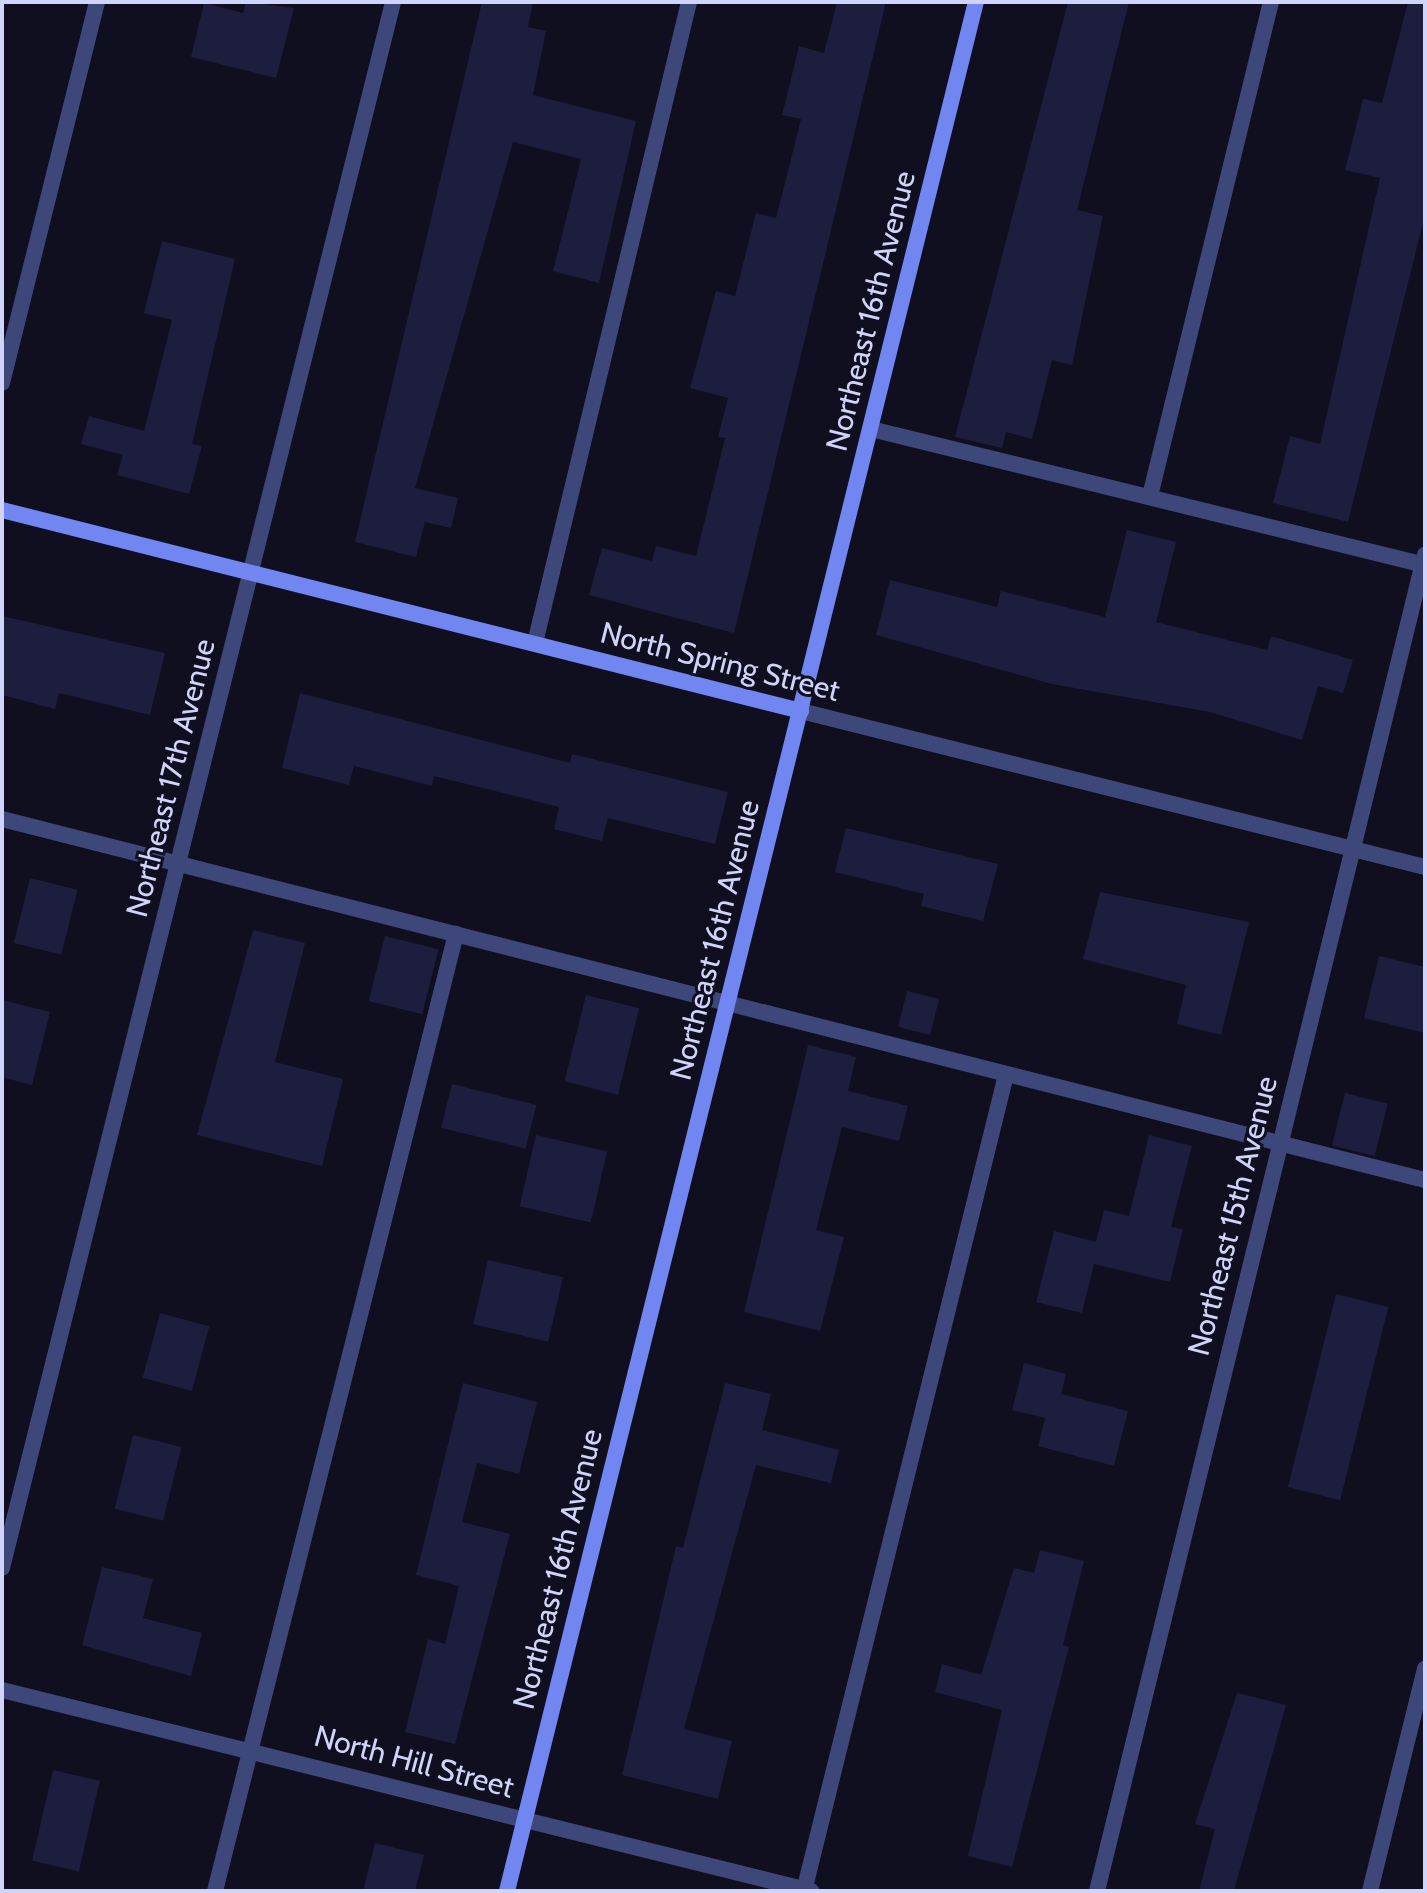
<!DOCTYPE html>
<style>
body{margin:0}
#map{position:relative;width:1427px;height:1893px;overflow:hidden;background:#0f0f1f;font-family:Cabin,sans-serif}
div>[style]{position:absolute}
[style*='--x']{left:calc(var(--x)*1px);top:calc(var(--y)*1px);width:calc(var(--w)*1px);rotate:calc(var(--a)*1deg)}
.building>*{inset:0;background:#1d1d3e;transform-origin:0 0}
.lane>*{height:16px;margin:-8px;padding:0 8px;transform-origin:8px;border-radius:8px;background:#3e4779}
.street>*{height:16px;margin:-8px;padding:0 8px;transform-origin:8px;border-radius:8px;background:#3e4779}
.secondary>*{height:16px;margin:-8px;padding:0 8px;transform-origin:8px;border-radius:8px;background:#7186f1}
span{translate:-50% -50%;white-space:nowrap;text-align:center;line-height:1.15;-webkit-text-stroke:6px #0f0f1f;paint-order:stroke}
.street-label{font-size:30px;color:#d1d4fa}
.frame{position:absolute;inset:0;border:4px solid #d1d4fa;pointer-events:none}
</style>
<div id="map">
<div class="building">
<div style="clip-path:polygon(246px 2px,294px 8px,276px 78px,191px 57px,204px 3px,243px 13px)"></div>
<div style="clip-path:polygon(482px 2px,533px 2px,528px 27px,546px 31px,533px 95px,636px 121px,599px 283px,553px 271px,581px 159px,513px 142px,415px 488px,458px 498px,451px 528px,425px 522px,416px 557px,355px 542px)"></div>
<div style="clip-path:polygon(837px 2px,886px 2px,734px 633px,589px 595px,602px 548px,652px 561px,656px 546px,696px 556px,725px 438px,718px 437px,728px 398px,690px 388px,716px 291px,735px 296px,756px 213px,776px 218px,801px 119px,782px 115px,799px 46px,824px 53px)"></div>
<div style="clip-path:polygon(1068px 2px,1129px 2px,1077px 210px,1103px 216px,1072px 365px,1052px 360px,1032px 439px,1006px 432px,1002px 448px,955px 437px)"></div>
<div style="clip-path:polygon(1408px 2px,1425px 2px,1425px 215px,1348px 522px,1273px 503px,1290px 436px,1320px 444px,1380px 178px,1345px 170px,1363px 99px,1382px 103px)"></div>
<div style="clip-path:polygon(162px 241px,235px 259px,192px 444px,202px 446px,189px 494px,117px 475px,123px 455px,81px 444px,89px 416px,144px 431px,172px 320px,144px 313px)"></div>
<div style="clip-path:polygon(1127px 530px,1176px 542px,1156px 622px,1267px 650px,1271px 636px,1353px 660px,1343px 693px,1318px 686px,1302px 740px,1210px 712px,1052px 684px,876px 635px,890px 580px,997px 607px,1001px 591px,1105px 617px)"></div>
<div style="clip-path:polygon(2px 616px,165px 653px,150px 715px,59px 693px,55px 709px,2px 695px)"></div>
<div style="clip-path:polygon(300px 693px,570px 763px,572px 754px,728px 792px,715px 844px,608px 818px,602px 841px,554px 829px,559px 807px,434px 776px,432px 786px,354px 766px,349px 785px,282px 768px)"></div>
<div style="clip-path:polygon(846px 828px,998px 864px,983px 921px,921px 906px,924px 894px,835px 872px)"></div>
<div style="left:30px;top:878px;width:49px;height:67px;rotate:14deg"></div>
<div style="clip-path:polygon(1100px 892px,1249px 922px,1221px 1035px,1177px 1024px,1186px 985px,1083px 959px)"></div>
<div style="clip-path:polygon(253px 930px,305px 943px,275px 1062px,343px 1079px,322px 1166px,197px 1135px)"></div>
<div style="left:385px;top:936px;width:55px;height:67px;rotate:14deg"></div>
<div style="clip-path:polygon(1379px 956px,1425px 967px,1425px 1033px,1364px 1018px)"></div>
<div style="left:907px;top:991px;width:33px;height:37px;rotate:14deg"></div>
<div style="left:586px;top:995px;width:55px;height:89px;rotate:14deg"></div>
<div style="clip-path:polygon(2px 1000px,50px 1012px,32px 1085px,2px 1077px)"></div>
<div style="clip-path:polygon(808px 1045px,856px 1057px,848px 1091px,908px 1106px,899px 1141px,842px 1127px,816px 1230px,844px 1237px,820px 1331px,744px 1312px)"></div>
<div style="left:452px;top:1084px;width:87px;height:45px;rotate:14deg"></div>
<div style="left:1345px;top:1093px;width:44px;height:54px;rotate:14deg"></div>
<div style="left:536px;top:1135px;width:73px;height:73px;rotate:13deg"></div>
<div style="clip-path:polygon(1149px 1135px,1192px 1146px,1171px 1227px,1183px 1229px,1170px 1282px,1094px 1264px,1082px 1313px,1036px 1302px,1054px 1231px,1096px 1242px,1104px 1210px,1129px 1216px)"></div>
<div style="left:488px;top:1260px;width:77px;height:66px;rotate:13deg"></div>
<div style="left:1336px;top:1294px;width:54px;height:199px;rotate:14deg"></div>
<div style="left:160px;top:1313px;width:51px;height:67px;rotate:15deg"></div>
<div style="clip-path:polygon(1024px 1363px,1066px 1374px,1061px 1394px,1128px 1411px,1114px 1466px,1038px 1446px,1045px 1418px,1012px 1410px)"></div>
<div style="clip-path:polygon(463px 1383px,537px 1402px,519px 1474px,477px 1463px,462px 1522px,510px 1534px,455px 1744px,405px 1732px,428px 1639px,445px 1644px,459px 1586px,416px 1575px)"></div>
<div style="clip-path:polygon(725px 1383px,771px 1394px,762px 1430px,839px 1450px,831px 1483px,756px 1465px,684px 1729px,732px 1741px,718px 1799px,622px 1775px,676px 1546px,683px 1548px)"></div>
<div style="left:133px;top:1435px;width:50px;height:76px;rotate:14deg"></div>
<div style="clip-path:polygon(1040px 1550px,1084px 1561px,1063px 1645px,1069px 1647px,1012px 1867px,968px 1856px,1002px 1710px,935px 1692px,942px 1664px,981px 1675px,1014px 1568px,1034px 1573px)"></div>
<div style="clip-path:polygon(102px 1567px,153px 1579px,143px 1618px,202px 1633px,191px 1676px,82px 1645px)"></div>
<div style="clip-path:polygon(1237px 1693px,1286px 1705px,1234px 1891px,1199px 1891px,1215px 1829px,1195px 1824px)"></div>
<div style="left:53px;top:1770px;width:48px;height:93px;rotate:13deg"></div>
<div style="clip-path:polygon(375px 1843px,424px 1855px,415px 1891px,363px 1891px)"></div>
</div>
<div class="lane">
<div style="--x:2;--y:383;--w:393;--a:-76"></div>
<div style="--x:871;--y:429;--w:570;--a:13.79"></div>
<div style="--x:1150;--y:496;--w:509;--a:-76.24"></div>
<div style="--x:535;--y:643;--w:659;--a:-76.49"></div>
<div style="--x:2;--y:819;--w:1468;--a:14.24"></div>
<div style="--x:215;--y:1891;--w:987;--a:-75.87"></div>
<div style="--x:804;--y:1891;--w:841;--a:-76.1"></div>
<div style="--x:1370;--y:1891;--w:229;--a:-76.1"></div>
</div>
<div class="street">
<div style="--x:801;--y:711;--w:643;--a:14.04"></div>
<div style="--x:2;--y:1568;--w:1614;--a:-75.98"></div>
<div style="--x:2;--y:1690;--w:834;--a:13.95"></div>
<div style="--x:1097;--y:1891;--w:1376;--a:-76.21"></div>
</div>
<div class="secondary">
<div style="--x:2;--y:510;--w:824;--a:14.12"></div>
<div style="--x:507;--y:1891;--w:1946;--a:-76.06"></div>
</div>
<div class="street-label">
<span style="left:871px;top:311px;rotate:-76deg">Northeast 16th Avenue</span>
<span style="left:720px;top:662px;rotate:14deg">North Spring Street</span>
<span style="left:171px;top:778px;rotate:-76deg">Northeast 17th Avenue</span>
<span style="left:715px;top:940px;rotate:-76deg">Northeast 16th Avenue</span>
<span style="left:1233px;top:1216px;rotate:-76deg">Northeast 15th Avenue</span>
<span style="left:558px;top:1569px;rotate:-76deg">Northeast 16th Avenue</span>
<span style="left:414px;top:1762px;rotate:15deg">North Hill Street</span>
</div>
<div class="frame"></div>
</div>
